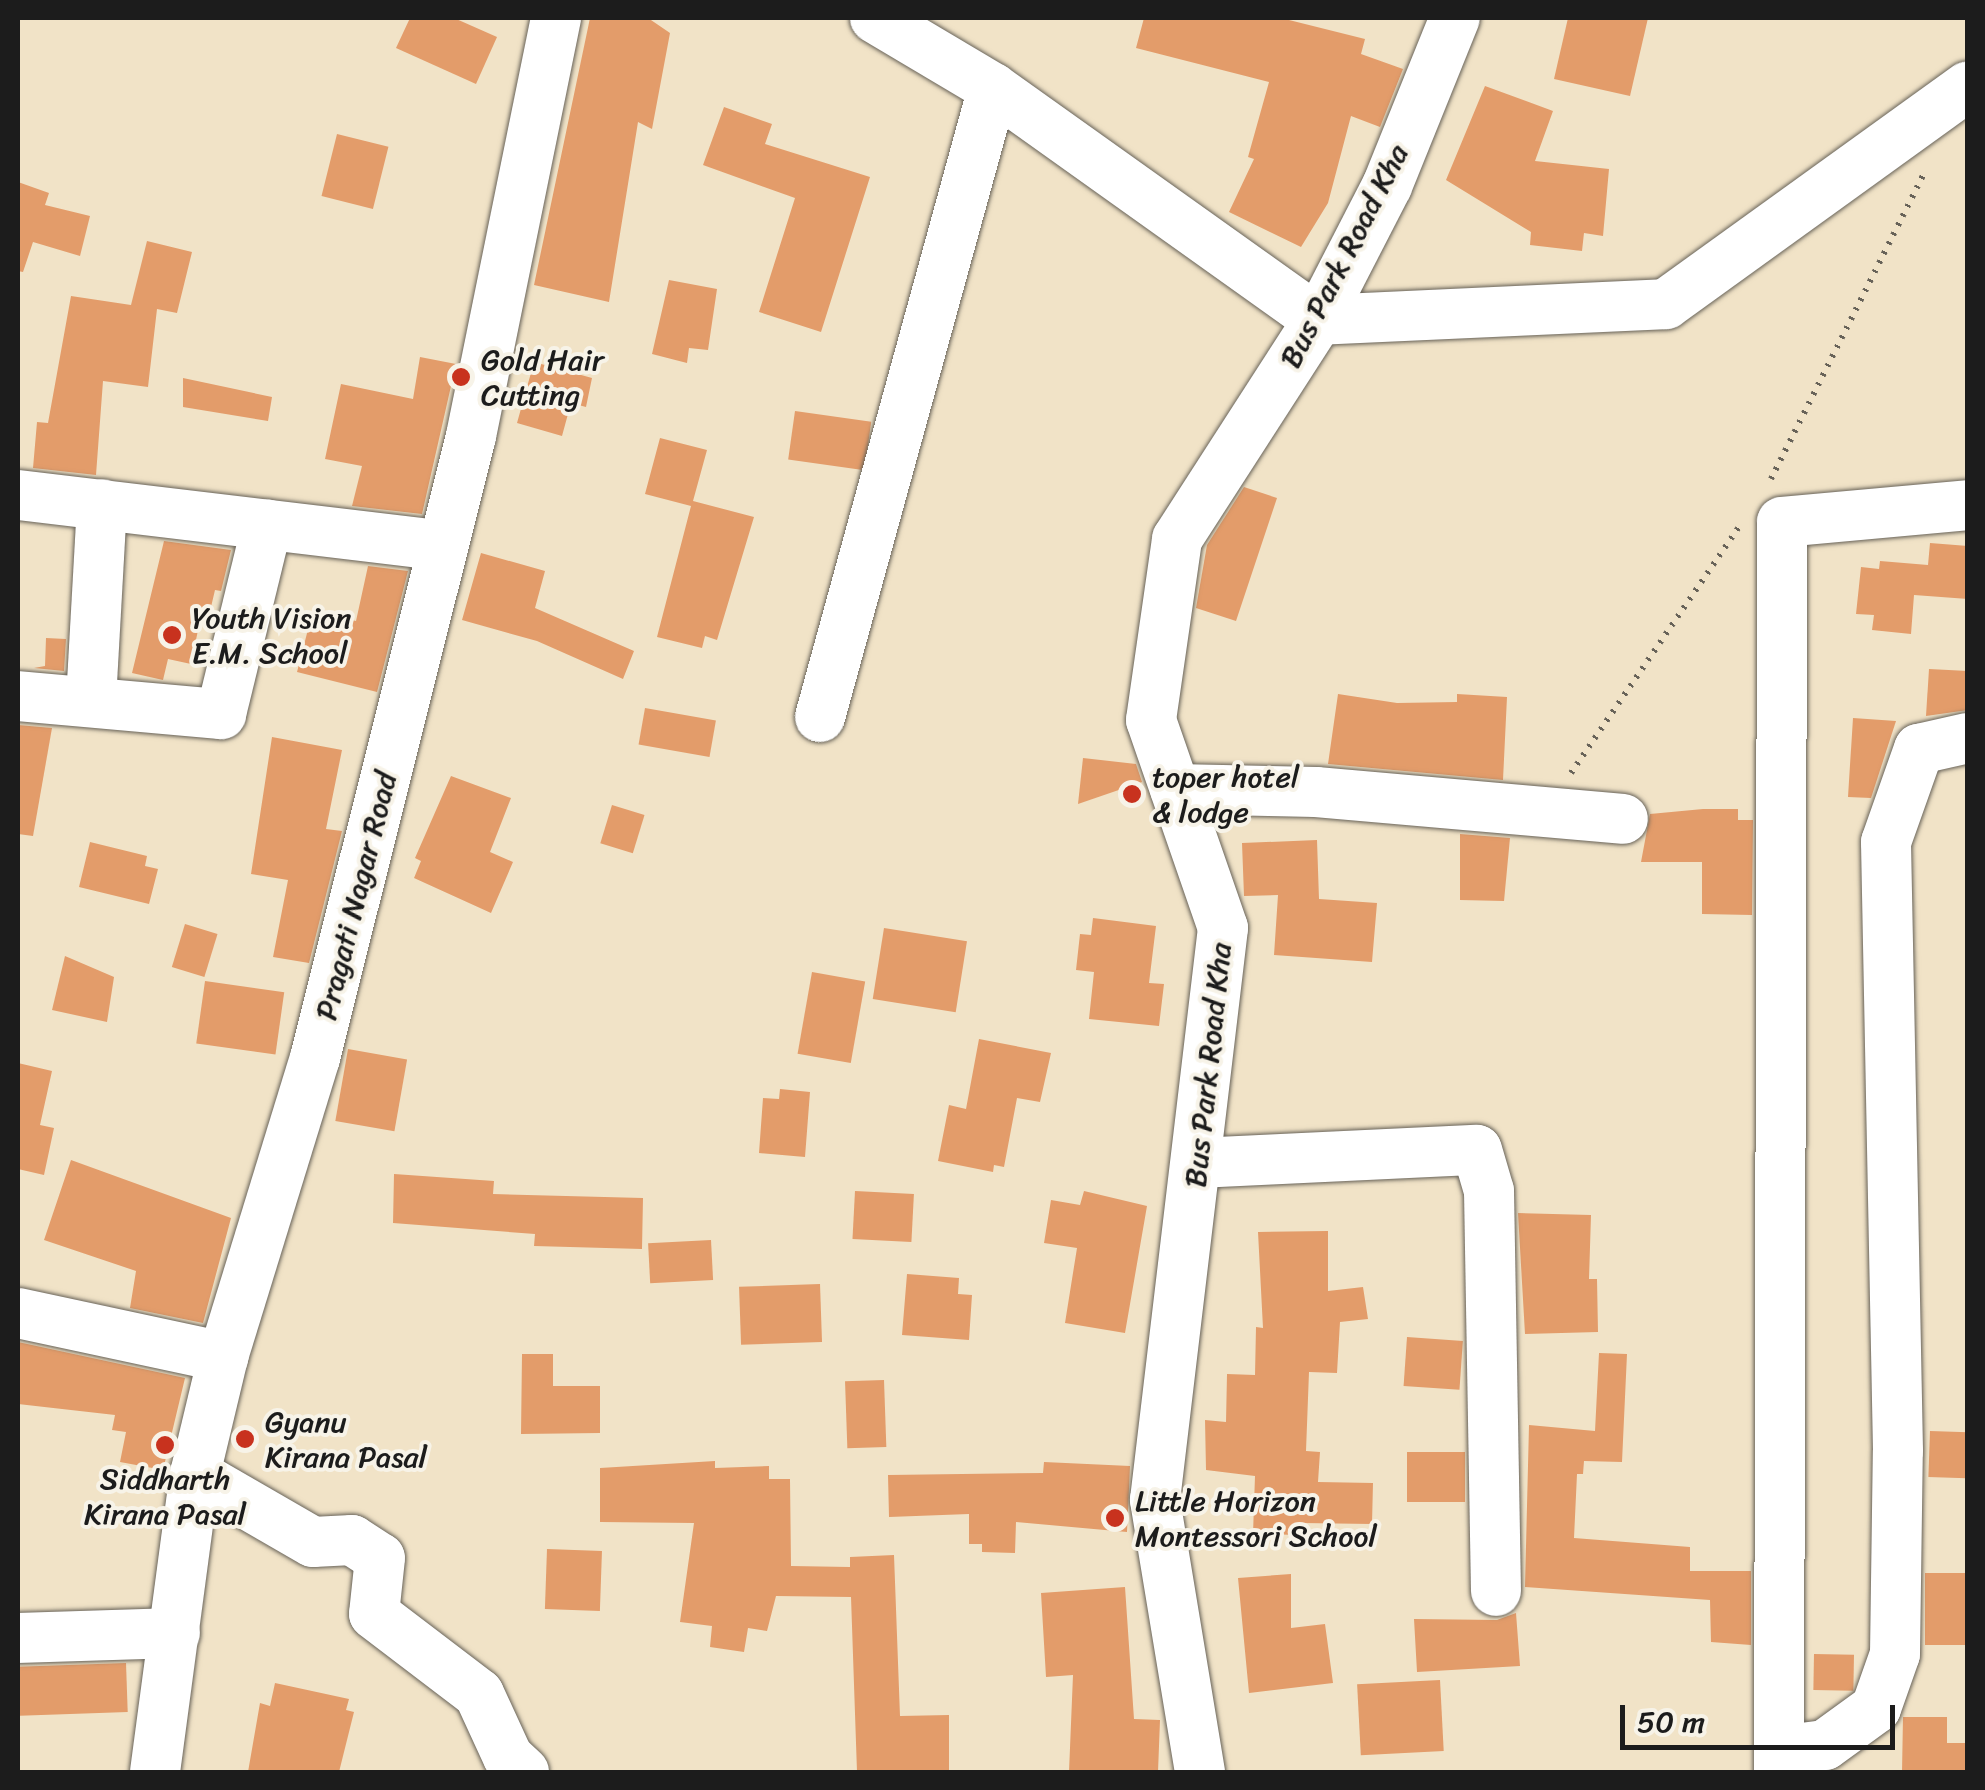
<!DOCTYPE html>
<style>
body{margin:0}
#map{position:relative;width:1985px;height:1790px;overflow:hidden;background:#f1e3c7;font-family:Sriracha,sans-serif}
div>[style]{position:absolute}
[style*='--x']{left:calc(var(--x)*1px);top:calc(var(--y)*1px);width:calc(var(--w)*1px);rotate:calc(var(--a)*1deg)}
.building>*{inset:0;background:#e39c6a;transform-origin:0 0}
.path>*{height:6px;margin-top:-3px;transform-origin:0;background:repeating-linear-gradient(90deg,#676258 0 2.5px,transparent 0 10.5px)}
.roads{filter:drop-shadow(0 0 2px #676258) drop-shadow(0 0 2px #676258)}
.minor>*{height:50px;margin:-25px;padding:0 25px;transform-origin:25px;border-radius:25px;background:#fff}
.dots>*{width:28px;height:28px;translate:-50% -50%;box-sizing:border-box;border:5px solid #f7f3e8;border-radius:50%}
span{translate:-50% -50%;white-space:nowrap;text-align:center;line-height:1.15;-webkit-text-stroke:8px #f7f3e8;paint-order:stroke}
.street-label{font-size:30px;color:#1c1c1c}
.poi-label{font-size:30px;color:#1c1c1c}
.left{translate:0 -50%;text-align:left}
.frame{position:absolute;inset:0;border:20px solid #1c1c1c;pointer-events:none}
.scale{position:absolute;left:1620px;top:1705px;width:275px;height:45px;box-sizing:border-box;border:5px solid #1c1c1c;border-top:0;padding-left:12px;font-size:30px;line-height:35px;white-space:nowrap;color:#1c1c1c;-webkit-text-stroke:8px #f7f3e8;paint-order:stroke}
</style>
<div id="map">
<div class="building">
<div style="clip-path:polygon(410px 18px,454px 18px,497px 37px,476px 84px,396px 48px)"></div>
<div style="clip-path:polygon(590px 18px,648px 18px,670px 33px,652px 129px,638px 122px,609px 302px,534px 285px)"></div>
<div style="clip-path:polygon(1144px 18px,1281px 18px,1365px 39px,1361px 54px,1403px 69px,1380px 127px,1351px 116px,1328px 203px,1301px 247px,1229px 212px,1254px 159px,1248px 157px,1269px 82px,1136px 48px)"></div>
<div style="clip-path:polygon(1568px 18px,1648px 18px,1630px 96px,1554px 79px)"></div>
<div style="clip-path:polygon(1485px 86px,1553px 111px,1535px 161px,1609px 169px,1603px 236px,1584px 233px,1582px 251px,1530px 245px,1531px 232px,1446px 180px)"></div>
<div style="clip-path:polygon(724px 107px,772px 124px,765px 144px,870px 177px,821px 332px,759px 312px,795px 198px,703px 165px)"></div>
<div style="left:337px;top:134px;width:53px;height:64px;rotate:14deg"></div>
<div style="clip-path:polygon(18px 182px,49px 193px,45px 205px,90px 216px,80px 256px,33px 242px,23px 272px,18px 271px)"></div>
<div style="clip-path:polygon(147px 241px,192px 252px,177px 313px,157px 309px,148px 387px,103px 381px,96px 475px,33px 468px,37px 422px,48px 423px,71px 296px,131px 305px)"></div>
<div style="clip-path:polygon(669px 280px,717px 289px,708px 350px,689px 348px,687px 363px,652px 354px)"></div>
<div style="clip-path:polygon(420px 357px,456px 364px,422px 514px,352px 506px,362px 466px,325px 459px,341px 384px,413px 399px)"></div>
<div style="clip-path:polygon(534px 362px,592px 378px,586px 407px,571px 403px,562px 436px,517px 423px)"></div>
<div style="clip-path:polygon(183px 378px,272px 397px,268px 421px,183px 407px)"></div>
<div style="left:795px;top:411px;width:77px;height:49px;rotate:8deg"></div>
<div style="clip-path:polygon(660px 438px,707px 450px,693px 501px,754px 517px,717px 640px,705px 636px,702px 648px,657px 637px,691px 506px,645px 494px)"></div>
<div style="clip-path:polygon(1244px 487px,1277px 498px,1236px 621px,1196px 608px,1207px 545px)"></div>
<div style="clip-path:polygon(164px 541px,231px 550px,221px 591px,215px 590px,211px 607px,203px 606px,191px 664px,168px 659px,163px 680px,132px 673px)"></div>
<div style="clip-path:polygon(1930px 543px,1968px 546px,1968px 599px,1914px 595px,1911px 634px,1872px 630px,1874px 615px,1856px 614px,1861px 567px,1879px 569px,1880px 561px,1928px 565px)"></div>
<div style="clip-path:polygon(481px 553px,545px 571px,535px 608px,634px 651px,623px 679px,537px 641px,462px 620px)"></div>
<div style="clip-path:polygon(368px 566px,408px 571px,377px 692px,297px 672px,313px 610px,356px 621px)"></div>
<div style="clip-path:polygon(46px 638px,66px 639px,64px 671px,34px 668px,45px 666px)"></div>
<div style="clip-path:polygon(1929px 669px,1968px 671px,1968px 710px,1926px 716px)"></div>
<div style="clip-path:polygon(1338px 694px,1397px 703px,1457px 702px,1457px 694px,1507px 697px,1503px 780px,1328px 764px)"></div>
<div style="left:645px;top:708px;width:72px;height:37px;rotate:10deg"></div>
<div style="clip-path:polygon(1853px 718px,1896px 721px,1871px 798px,1848px 797px)"></div>
<div style="clip-path:polygon(18px 725px,52px 728px,33px 836px,18px 834px)"></div>
<div style="clip-path:polygon(272px 737px,342px 750px,326px 829px,342px 831px,309px 963px,273px 957px,288px 880px,251px 874px)"></div>
<div style="clip-path:polygon(1083px 758px,1136px 764px,1142px 782px,1078px 804px)"></div>
<div style="clip-path:polygon(451px 776px,511px 798px,490px 852px,513px 862px,491px 913px,414px 878px,421px 861px,415px 858px)"></div>
<div style="left:612px;top:805px;width:34px;height:40px;rotate:17deg"></div>
<div style="clip-path:polygon(1703px 809px,1738px 809px,1738px 820px,1753px 820px,1752px 915px,1702px 914px,1702px 862px,1641px 862px,1650px 814px)"></div>
<div style="clip-path:polygon(1460px 834px,1510px 838px,1504px 901px,1460px 900px)"></div>
<div style="clip-path:polygon(1317px 840px,1319px 899px,1377px 903px,1372px 962px,1274px 955px,1278px 895px,1244px 896px,1242px 843px)"></div>
<div style="clip-path:polygon(90px 842px,147px 856px,145px 866px,158px 869px,149px 904px,79px 887px)"></div>
<div style="clip-path:polygon(1093px 918px,1156px 926px,1149px 983px,1164px 984px,1159px 1026px,1089px 1019px,1094px 972px,1076px 970px,1080px 934px,1091px 935px)"></div>
<div style="left:185px;top:924px;width:34px;height:45px;rotate:17deg"></div>
<div style="left:884px;top:928px;width:84px;height:72px;rotate:9deg"></div>
<div style="clip-path:polygon(65px 956px,114px 977px,107px 1022px,52px 1010px)"></div>
<div style="left:812px;top:972px;width:54px;height:83px;rotate:10deg"></div>
<div style="left:205px;top:981px;width:80px;height:63px;rotate:8deg"></div>
<div style="clip-path:polygon(979px 1039px,1051px 1053px,1040px 1102px,1017px 1098px,1004px 1167px,994px 1165px,993px 1172px,938px 1161px,949px 1105px,966px 1109px)"></div>
<div style="left:348px;top:1049px;width:60px;height:73px;rotate:10deg"></div>
<div style="clip-path:polygon(18px 1063px,52px 1071px,40px 1125px,54px 1128px,44px 1175px,18px 1169px)"></div>
<div style="clip-path:polygon(780px 1089px,810px 1092px,805px 1157px,759px 1153px,763px 1098px,779px 1099px)"></div>
<div style="clip-path:polygon(71px 1160px,231px 1218px,203px 1323px,130px 1308px,136px 1271px,44px 1240px)"></div>
<div style="clip-path:polygon(394px 1174px,494px 1181px,493px 1194px,643px 1198px,642px 1249px,534px 1246px,535px 1234px,393px 1223px)"></div>
<div style="left:855px;top:1191px;width:59px;height:48px;rotate:3deg"></div>
<div style="clip-path:polygon(1084px 1191px,1147px 1206px,1125px 1333px,1065px 1323px,1077px 1248px,1044px 1243px,1051px 1200px,1080px 1205px)"></div>
<div style="clip-path:polygon(1518px 1213px,1591px 1215px,1589px 1279px,1597px 1279px,1598px 1332px,1525px 1334px)"></div>
<div style="clip-path:polygon(1328px 1231px,1328px 1291px,1363px 1287px,1368px 1319px,1340px 1322px,1337px 1373px,1309px 1372px,1306px 1451px,1320px 1452px,1318px 1482px,1373px 1483px,1372px 1524px,1302px 1523px,1301px 1535px,1253px 1534px,1255px 1476px,1206px 1470px,1205px 1420px,1226px 1422px,1227px 1374px,1255px 1375px,1256px 1327px,1263px 1328px,1258px 1232px)"></div>
<div style="left:711px;top:1240px;width:40px;height:63px;rotate:87deg"></div>
<div style="clip-path:polygon(907px 1274px,959px 1278px,958px 1294px,972px 1295px,969px 1340px,902px 1335px)"></div>
<div style="left:820px;top:1284px;width:58px;height:81px;rotate:88deg"></div>
<div style="left:1407px;top:1337px;width:56px;height:49px;rotate:4deg"></div>
<div style="clip-path:polygon(18px 1342px,185px 1378px,163px 1470px,120px 1462px,126px 1432px,112px 1430px,115px 1415px,18px 1404px)"></div>
<div style="clip-path:polygon(1599px 1353px,1627px 1354px,1622px 1462px,1584px 1461px,1583px 1474px,1577px 1474px,1574px 1538px,1690px 1547px,1690px 1571px,1751px 1571px,1751px 1645px,1711px 1642px,1710px 1600px,1525px 1587px,1529px 1425px,1595px 1431px)"></div>
<div style="clip-path:polygon(522px 1354px,553px 1354px,553px 1386px,600px 1386px,600px 1433px,521px 1434px)"></div>
<div style="left:884px;top:1380px;width:67px;height:39px;rotate:88deg"></div>
<div style="left:1930px;top:1431px;width:38px;height:46px;rotate:2deg"></div>
<div style="left:1407px;top:1452px;width:58px;height:50px"></div>
<div style="clip-path:polygon(715px 1461px,715px 1468px,769px 1466px,769px 1479px,790px 1479px,791px 1566px,850px 1567px,850px 1557px,894px 1555px,900px 1716px,949px 1715px,949px 1772px,857px 1772px,851px 1597px,776px 1596px,767px 1631px,748px 1628px,744px 1652px,710px 1647px,712px 1626px,680px 1622px,694px 1523px,600px 1522px,600px 1468px)"></div>
<div style="clip-path:polygon(1044px 1462px,1130px 1466px,1127px 1532px,1016px 1522px,1015px 1553px,982px 1552px,982px 1544px,969px 1544px,969px 1514px,889px 1517px,888px 1475px,1043px 1473px)"></div>
<div style="left:547px;top:1549px;width:55px;height:60px;rotate:2deg"></div>
<div style="left:1968px;top:1573px;width:72px;height:43px;rotate:90deg"></div>
<div style="clip-path:polygon(1291px 1574px,1291px 1628px,1325px 1624px,1333px 1683px,1249px 1693px,1238px 1578px)"></div>
<div style="clip-path:polygon(1125px 1587px,1134px 1719px,1160px 1720px,1158px 1772px,1069px 1772px,1073px 1675px,1046px 1677px,1041px 1593px)"></div>
<div style="clip-path:polygon(1516px 1613px,1520px 1666px,1417px 1672px,1414px 1619px,1497px 1620px)"></div>
<div style="left:1814px;top:1654px;width:40px;height:36px;rotate:1deg"></div>
<div style="left:126px;top:1663px;width:49px;height:108px;rotate:88deg"></div>
<div style="left:1440px;top:1680px;width:71px;height:83px;rotate:87deg"></div>
<div style="clip-path:polygon(275px 1683px,349px 1699px,346px 1710px,354px 1712px,339px 1772px,248px 1772px,260px 1703px,270px 1706px)"></div>
<div style="clip-path:polygon(1903px 1717px,1947px 1717px,1947px 1743px,1968px 1743px,1968px 1772px,1902px 1772px)"></div>
</div>
<div class="path">
<div style="--x:1771;--y:479;--w:342;--a:-63.4"></div>
<div style="--x:1571;--y:773;--w:298;--a:-55.7"></div>
</div>
<div class="roads">
<div class="minor">
<div style="--x:875;--y:18;--w:137;--a:30.7"></div>
<div style="--x:993;--y:88;--w:399;--a:35.5"></div>
<div style="--x:1318;--y:320;--w:348;--a:-2.6"></div>
<div style="--x:1666;--y:304;--w:372;--a:-35.8"></div>
<div style="--x:18;--y:495;--w:428;--a:6.8"></div>
<div style="--x:18;--y:696;--w:204;--a:5.1"></div>
<div style="--x:221;--y:714;--w:195;--a:-76.3"></div>
<div style="--x:91;--y:701;--w:197;--a:-86.8"></div>
<div style="--x:820;--y:717;--w:652;--a:-74.62"></div>
<div style="--x:1175;--y:789;--w:141;--a:1.2"></div>
<div style="--x:1316;--y:792;--w:308;--a:5"></div>
<div style="--x:1197;--y:1163;--w:280;--a:-2.7"></div>
<div style="--x:1477;--y:1150;--w:43;--a:73.7"></div>
<div style="--x:1489;--y:1191;--w:400;--a:89"></div>
<div style="--x:18;--y:1313;--w:210;--a:12.1"></div>
<div style="--x:195;--y:1474;--w:136;--a:30"></div>
<div style="--x:313;--y:1542;--w:39;--a:-3"></div>
<div style="--x:352;--y:1540;--w:33;--a:33"></div>
<div style="--x:380;--y:1558;--w:56;--a:96.1"></div>
<div style="--x:374;--y:1614;--w:132;--a:37.3"></div>
<div style="--x:479;--y:1694;--w:69;--a:65.3"></div>
<div style="--x:508;--y:1757;--w:22;--a:43"></div>
<div style="--x:18;--y:1638;--w:157;--a:-1.8"></div>
<div style="--x:1779;--y:1751;--w:46;--a:-7.4"></div>
<div style="--x:1825;--y:1745;--w:63;--a:-36"></div>
<div style="--x:1876;--y:1708;--w:57;--a:-70.6"></div>
<div style="--x:1895;--y:1654;--w:203;--a:-89.2"></div>
<div style="--x:1898;--y:1451;--w:609;--a:-91.13"></div>
<div style="--x:1886;--y:842;--w:99;--a:-70.5"></div>
<div style="--x:1919;--y:749;--w:50;--a:-12.7"></div>
<div style="--x:155;--y:1772;--w:301;--a:-82.4"></div>
<div style="--x:195;--y:1474;--w:120;--a:-76.5"></div>
<div style="--x:223;--y:1357;--w:313;--a:-72.9"></div>
<div style="--x:315;--y:1058;--w:641;--a:-75.92"></div>
<div style="--x:471;--y:436;--w:427;--a:-78.5"></div>
<div style="--x:1200;--y:1772;--w:276;--a:-99.4"></div>
<div style="--x:1155;--y:1500;--w:576;--a:-83.22"></div>
<div style="--x:1223;--y:928;--w:220;--a:-109.1"></div>
<div style="--x:1151;--y:720;--w:183;--a:-81.8"></div>
<div style="--x:1177;--y:539;--w:260;--a:-57.2"></div>
<div style="--x:1318;--y:320;--w:151;--a:-62.8"></div>
<div style="--x:1387;--y:186;--w:181;--a:-68"></div>
<div style="--x:1779;--y:1772;--w:1250;--a:-89.86"></div>
<div style="--x:1782;--y:522;--w:187;--a:-5.2"></div>
</div>
</div>
<div class="dots">
<div style="left:461px;top:377px;background:#c8321e"></div>
<div style="left:172px;top:635px;background:#c8321e"></div>
<div style="left:1132px;top:794px;background:#c8321e"></div>
<div style="left:245px;top:1439px;background:#c8321e"></div>
<div style="left:165px;top:1445px;background:#c8321e"></div>
<div style="left:1115px;top:1518px;background:#c8321e"></div>
</div>
<div class="street-label">
<span style="left:1344px;top:256px;rotate:-63deg">Bus Park Road Kha</span>
<span style="left:356px;top:896px;rotate:-76deg">Pragati Nagar Road</span>
<span style="left:1208px;top:1065px;rotate:-84deg">Bus Park Road Kha</span>
</div>
<div class="poi-label">
<span class="left" style="left:481px;top:377px">Gold Hair<br>Cutting</span>
<span class="left" style="left:192px;top:635px">Youth Vision<br>E.M. School</span>
<span class="left" style="left:1152px;top:794px">toper hotel<br>&amp; lodge</span>
<span class="left" style="left:265px;top:1439px">Gyanu<br>Kirana Pasal</span>
<span style="left:165px;top:1496px">Siddharth<br>Kirana Pasal</span>
<span class="left" style="left:1135px;top:1518px">Little Horizon<br>Montessori School</span>
</div>
<div class="frame"></div>
<div class="scale">50 m</div>
</div>
